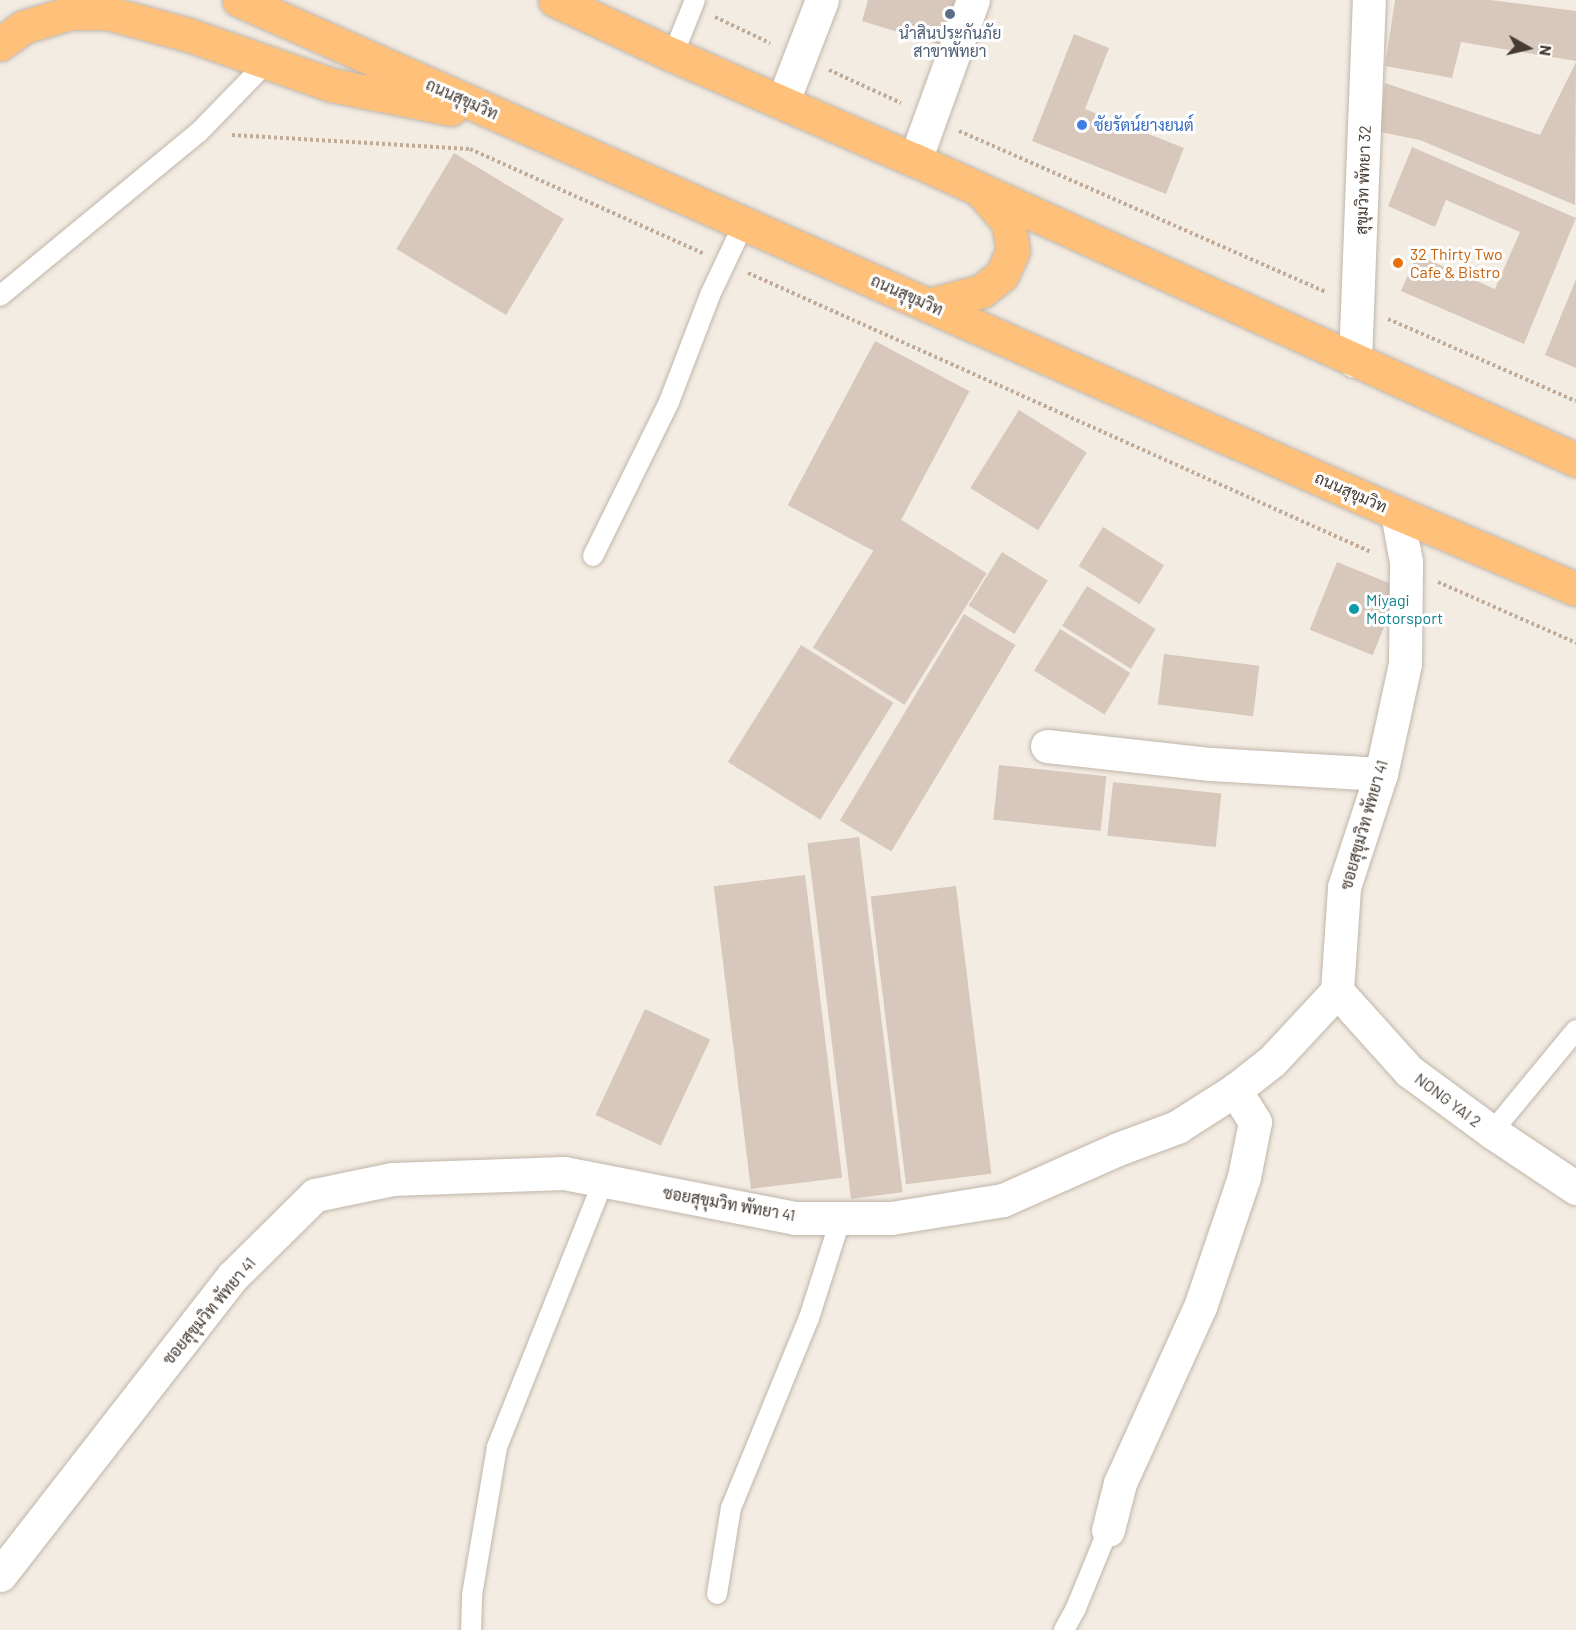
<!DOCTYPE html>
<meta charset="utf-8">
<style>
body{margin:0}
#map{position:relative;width:1576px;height:1630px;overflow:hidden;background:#f3ece3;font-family:Barlow,Sarabun,sans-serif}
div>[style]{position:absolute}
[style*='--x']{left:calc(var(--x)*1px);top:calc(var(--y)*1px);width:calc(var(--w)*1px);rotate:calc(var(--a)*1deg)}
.building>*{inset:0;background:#d8c8bb;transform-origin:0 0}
.path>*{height:4px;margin-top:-2px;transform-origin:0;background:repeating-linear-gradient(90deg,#c1ab96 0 3px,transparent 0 6px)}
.roads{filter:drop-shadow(0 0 2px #c1b5a9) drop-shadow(0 0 2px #c1b5a9)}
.service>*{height:20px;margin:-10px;padding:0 10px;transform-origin:10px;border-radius:10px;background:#fff}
.minor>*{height:33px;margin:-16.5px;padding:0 16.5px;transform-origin:16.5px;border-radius:16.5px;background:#fff}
.trunk>*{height:33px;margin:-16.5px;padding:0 16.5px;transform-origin:16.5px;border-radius:16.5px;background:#ffc079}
.dots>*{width:16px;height:16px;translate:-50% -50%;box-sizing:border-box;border:3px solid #fff;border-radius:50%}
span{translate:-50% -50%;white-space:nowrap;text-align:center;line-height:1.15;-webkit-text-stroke:6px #fff;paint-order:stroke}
.service-label{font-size:16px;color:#4e5e75}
.street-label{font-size:16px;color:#453b33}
.shop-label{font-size:16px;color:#366cbe}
.left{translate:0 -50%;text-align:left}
.food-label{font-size:16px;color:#c56008}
.culture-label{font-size:16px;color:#0d838f}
.north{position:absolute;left:1498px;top:18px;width:60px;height:60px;-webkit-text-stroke:4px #fff;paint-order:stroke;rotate:98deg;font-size:16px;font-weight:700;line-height:24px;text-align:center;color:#453b33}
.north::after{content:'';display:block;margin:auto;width:21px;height:27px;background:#453b33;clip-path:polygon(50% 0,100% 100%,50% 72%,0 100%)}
</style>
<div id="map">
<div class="building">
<div style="clip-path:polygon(868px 0,961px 0,947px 47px,862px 21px)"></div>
<div style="clip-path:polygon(1395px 0,1490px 0,1576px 11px,1576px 61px,1461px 42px,1452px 78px,1385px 66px)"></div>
<div style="clip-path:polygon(1074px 34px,1109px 48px,1085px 109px,1184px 148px,1166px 194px,1032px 141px)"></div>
<div style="clip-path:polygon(1576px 62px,1575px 205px,1420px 140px,1380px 132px,1385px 83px,1540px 135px)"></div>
<div style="clip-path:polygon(1412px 147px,1576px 218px,1524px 344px,1401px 291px,1417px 255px,1495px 289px,1520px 232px,1446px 200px,1435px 227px,1388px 206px)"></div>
<div style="left:454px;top:153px;width:128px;height:112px;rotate:31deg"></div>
<div style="clip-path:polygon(1576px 279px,1576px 368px,1545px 355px)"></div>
<div style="left:875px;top:341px;width:107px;height:186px;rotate:28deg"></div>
<div style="left:1019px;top:410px;width:80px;height:92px;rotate:32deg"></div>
<div style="left:895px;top:516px;width:108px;height:155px;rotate:32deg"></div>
<div style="left:1103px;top:527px;width:72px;height:46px;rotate:32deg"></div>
<div style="left:1002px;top:552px;width:54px;height:63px;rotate:32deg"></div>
<div style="left:1337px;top:562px;width:68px;height:73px;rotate:22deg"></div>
<div style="left:1087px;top:586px;width:81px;height:47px;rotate:32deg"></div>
<div style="left:964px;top:614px;width:60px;height:241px;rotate:31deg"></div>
<div style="left:1060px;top:629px;width:83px;height:49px;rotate:32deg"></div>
<div style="left:801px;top:645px;width:109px;height:138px;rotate:32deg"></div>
<div style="left:1164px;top:654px;width:96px;height:51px;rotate:7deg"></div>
<div style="left:999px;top:765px;width:108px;height:55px;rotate:6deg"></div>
<div style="left:1113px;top:782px;width:109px;height:54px;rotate:6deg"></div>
<div style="left:859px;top:837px;width:358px;height:52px;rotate:83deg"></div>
<div style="left:805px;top:875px;width:305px;height:92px;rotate:83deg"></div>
<div style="left:956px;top:886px;width:290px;height:86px;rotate:83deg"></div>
<div style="left:645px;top:1009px;width:72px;height:117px;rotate:25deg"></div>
</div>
<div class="path">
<div style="--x:715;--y:17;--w:61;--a:25.3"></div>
<div style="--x:829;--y:70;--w:79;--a:24.6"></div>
<div style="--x:959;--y:131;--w:401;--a:23.7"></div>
<div style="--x:232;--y:135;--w:238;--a:3.4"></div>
<div style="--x:470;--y:149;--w:255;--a:24.1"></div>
<div style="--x:748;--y:273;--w:683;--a:24.12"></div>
<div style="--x:1388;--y:319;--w:205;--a:23.6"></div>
<div style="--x:1438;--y:582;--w:151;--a:23.8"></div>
</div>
<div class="roads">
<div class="service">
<div style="--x:673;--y:55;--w:59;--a:-68.2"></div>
<div style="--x:0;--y:296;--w:256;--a:-39.5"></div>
<div style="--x:198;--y:133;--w:99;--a:-45.8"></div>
<div style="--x:593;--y:556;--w:172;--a:-63.7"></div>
<div style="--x:669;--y:402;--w:115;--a:-69"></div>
<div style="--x:710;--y:295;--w:80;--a:-64.7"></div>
<div style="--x:1492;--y:1132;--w:132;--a:-50.5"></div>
<div style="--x:717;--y:1594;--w:87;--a:-80.8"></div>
<div style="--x:731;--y:1508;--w:205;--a:-67.7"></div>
<div style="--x:809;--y:1318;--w:105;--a:-72.3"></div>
<div style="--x:471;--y:1630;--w:35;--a:-88"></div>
<div style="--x:472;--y:1595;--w:150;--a:-80.4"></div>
<div style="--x:497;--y:1447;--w:288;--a:-68.2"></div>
<div style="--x:1064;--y:1630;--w:25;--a:-61"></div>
<div style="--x:1076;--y:1608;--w:84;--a:-67.7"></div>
</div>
<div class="minor">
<div style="--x:783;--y:101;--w:108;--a:-68.9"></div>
<div style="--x:915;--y:160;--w:170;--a:-70.1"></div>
<div style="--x:1355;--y:361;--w:361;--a:-87.8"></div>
<div style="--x:1047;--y:746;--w:165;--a:6.3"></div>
<div style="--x:1211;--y:764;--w:170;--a:3.4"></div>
<div style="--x:1337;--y:991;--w:108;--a:48"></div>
<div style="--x:1409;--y:1071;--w:103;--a:36.3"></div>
<div style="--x:1492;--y:1132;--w:101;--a:33.7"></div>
<div style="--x:1108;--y:1530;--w:49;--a:-75.7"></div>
<div style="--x:1120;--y:1483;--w:193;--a:-65.6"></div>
<div style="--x:1200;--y:1307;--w:137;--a:-71.3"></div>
<div style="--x:1244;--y:1177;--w:56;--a:-78.7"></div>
<div style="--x:1255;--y:1122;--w:38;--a:-122"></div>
<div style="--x:0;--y:1575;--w:378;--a:-52.1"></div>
<div style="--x:232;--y:1277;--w:117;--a:-44.7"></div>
<div style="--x:315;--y:1195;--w:79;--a:-11.7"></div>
<div style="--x:392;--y:1179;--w:172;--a:-2"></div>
<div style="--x:564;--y:1173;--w:235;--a:11"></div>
<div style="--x:795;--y:1218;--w:96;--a:0"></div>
<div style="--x:891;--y:1218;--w:113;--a:-9.1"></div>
<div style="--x:1003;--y:1200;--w:126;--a:-23.9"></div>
<div style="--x:1118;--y:1149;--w:63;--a:-20.4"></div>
<div style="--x:1177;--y:1127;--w:69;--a:-32.5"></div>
<div style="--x:1235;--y:1090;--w:47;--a:-38.1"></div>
<div style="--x:1272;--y:1061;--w:96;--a:-47.1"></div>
<div style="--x:1337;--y:991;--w:104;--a:-86.1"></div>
<div style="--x:1344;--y:887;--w:119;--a:-71.9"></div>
<div style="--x:1381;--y:774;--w:113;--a:-77.7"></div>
<div style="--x:1405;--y:664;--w:102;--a:-89.4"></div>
<div style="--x:1406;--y:562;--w:50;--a:-100.4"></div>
</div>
<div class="trunk">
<div style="--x:239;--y:0;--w:1267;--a:23.89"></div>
<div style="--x:1397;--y:513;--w:194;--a:23"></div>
<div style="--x:555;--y:0;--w:130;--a:25"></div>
<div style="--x:673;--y:55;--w:264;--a:23.5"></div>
<div style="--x:915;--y:160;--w:726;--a:24.41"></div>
<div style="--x:0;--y:44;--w:29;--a:-36"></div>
<div style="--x:23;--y:27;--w:49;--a:-16.6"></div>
<div style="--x:70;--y:13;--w:38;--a:0"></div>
<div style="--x:108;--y:13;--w:84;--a:15.2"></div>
<div style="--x:189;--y:35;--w:151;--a:19.3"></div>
<div style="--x:332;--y:85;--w:121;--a:11.4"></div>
<div style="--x:930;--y:305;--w:54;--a:-15.1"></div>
<div style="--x:982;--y:291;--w:26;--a:-39"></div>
<div style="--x:1002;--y:275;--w:27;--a:-66"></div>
<div style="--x:1013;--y:250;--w:28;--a:-100"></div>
<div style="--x:1008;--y:222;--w:38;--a:-131"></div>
</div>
</div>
<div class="dots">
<div style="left:950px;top:14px;background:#5c6f8a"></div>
<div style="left:1082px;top:125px;background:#3f7fe0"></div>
<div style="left:1398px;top:263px;background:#e8710a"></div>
<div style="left:1354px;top:609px;background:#0f9aa8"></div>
</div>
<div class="service-label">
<span style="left:950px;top:42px">นำสินประกันภัย<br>สาขาพัทยา</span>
</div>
<div class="street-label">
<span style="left:462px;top:99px;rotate:24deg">ถนนสุขุมวิท</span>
<span style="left:1363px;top:180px;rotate:-88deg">สุขุมวิท พัทยา 32</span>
<span style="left:907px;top:295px;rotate:24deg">ถนนสุขุมวิท</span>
<span style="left:1351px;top:492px;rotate:24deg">ถนนสุขุมวิท</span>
<span style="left:1364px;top:825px;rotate:-74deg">ซอยสุขุมวิท พัทยา 41</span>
<span style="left:1448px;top:1100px;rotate:37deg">NONG YAI 2</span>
<span style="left:729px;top:1204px;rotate:10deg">ซอยสุขุมวิท พัทยา 41</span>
<span style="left:209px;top:1311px;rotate:-50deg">ซอยสุขุมวิท พัทยา 41</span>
</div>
<div class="shop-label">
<span class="left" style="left:1094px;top:125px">ชัยรัตน์ยางยนต์</span>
</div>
<div class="food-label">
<span class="left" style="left:1410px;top:263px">32 Thirty Two<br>Cafe &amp; Bistro</span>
</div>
<div class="culture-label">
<span class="left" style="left:1366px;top:609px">Miyagi<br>Motorsport</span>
</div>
<div class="north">N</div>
</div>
